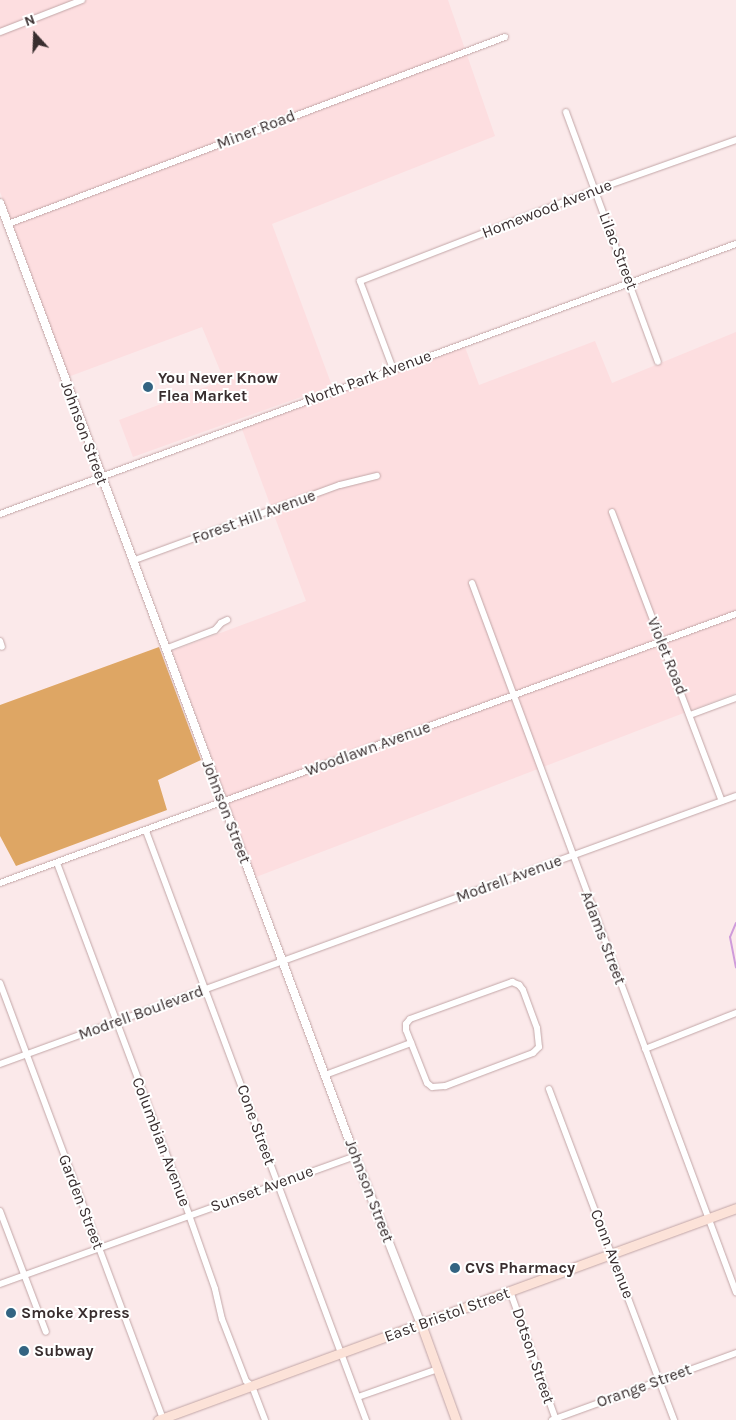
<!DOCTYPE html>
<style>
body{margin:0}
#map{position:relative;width:736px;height:1420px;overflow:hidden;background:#fbe9ea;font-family:Karla,sans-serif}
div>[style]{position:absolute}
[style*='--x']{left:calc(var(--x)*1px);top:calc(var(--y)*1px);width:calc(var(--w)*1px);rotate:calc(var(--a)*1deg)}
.built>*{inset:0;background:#fddee0}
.forest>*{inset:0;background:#dea664}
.stream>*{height:2px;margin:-1px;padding:0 1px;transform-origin:1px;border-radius:1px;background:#cf9bdb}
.roads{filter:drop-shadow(0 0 1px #c2a6a7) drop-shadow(0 0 1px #c2a6a7)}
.minor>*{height:6px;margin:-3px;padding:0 3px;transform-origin:3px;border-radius:3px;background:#fff}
.tertiary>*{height:8px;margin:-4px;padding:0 4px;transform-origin:4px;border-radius:4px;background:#fff}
.secondary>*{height:9px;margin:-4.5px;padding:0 4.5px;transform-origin:4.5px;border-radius:4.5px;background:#fce2d8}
.dots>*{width:14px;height:14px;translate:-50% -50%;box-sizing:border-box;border:2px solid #fff;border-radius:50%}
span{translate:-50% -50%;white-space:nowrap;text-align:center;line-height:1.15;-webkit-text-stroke:4px #fff;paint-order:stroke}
.street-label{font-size:16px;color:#392e2f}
.poi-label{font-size:16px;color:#392e2f;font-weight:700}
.left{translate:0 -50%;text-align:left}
.north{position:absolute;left:10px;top:10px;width:50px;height:50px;-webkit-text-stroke:4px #fff;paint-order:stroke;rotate:340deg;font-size:14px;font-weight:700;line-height:20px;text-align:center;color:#392e2f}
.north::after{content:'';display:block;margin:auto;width:18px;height:22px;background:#392e2f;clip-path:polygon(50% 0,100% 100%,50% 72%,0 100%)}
</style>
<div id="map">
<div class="built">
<div style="clip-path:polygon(0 0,448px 0,495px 136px,272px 224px,332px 386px,133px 457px,119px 420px,224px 380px,202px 327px,68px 377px,0 192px)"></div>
<div style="clip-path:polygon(736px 332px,736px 693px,256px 877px,172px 651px,306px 601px,242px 429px,465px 347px,479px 385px,595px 341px,612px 383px)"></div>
</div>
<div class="forest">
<div style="clip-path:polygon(159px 647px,201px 760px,158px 780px,167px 810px,16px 866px,0 836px,0 705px)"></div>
</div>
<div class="stream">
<div style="--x:736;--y:923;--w:15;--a:113"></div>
<div style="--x:730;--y:937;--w:31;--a:79"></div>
</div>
<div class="roads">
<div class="minor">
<div style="--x:0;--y:32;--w:88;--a:-21.3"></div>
<div style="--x:566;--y:112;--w:266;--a:69.8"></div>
<div style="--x:8;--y:224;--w:531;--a:-20.62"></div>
<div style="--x:393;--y:369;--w:94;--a:-110.6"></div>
<div style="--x:360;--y:281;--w:252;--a:-21.2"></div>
<div style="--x:595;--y:190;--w:150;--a:-19.5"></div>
<div style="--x:612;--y:512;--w:309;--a:69.2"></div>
<div style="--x:0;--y:514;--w:784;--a:-20.15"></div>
<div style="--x:132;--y:561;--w:221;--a:-20.1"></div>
<div style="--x:340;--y:485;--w:38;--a:-14"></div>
<div style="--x:472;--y:583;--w:757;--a:69.58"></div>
<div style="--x:0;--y:641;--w:6;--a:72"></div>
<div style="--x:165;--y:649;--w:53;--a:-20.8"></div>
<div style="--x:215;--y:630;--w:9;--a:-49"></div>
<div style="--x:221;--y:623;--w:7;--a:-27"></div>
<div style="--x:690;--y:715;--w:49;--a:-20.3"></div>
<div style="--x:146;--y:831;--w:629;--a:69.52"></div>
<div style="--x:57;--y:863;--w:376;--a:69.4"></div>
<div style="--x:189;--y:1215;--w:78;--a:70.6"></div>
<div style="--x:215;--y:1289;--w:31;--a:77"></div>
<div style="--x:222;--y:1319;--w:66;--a:68.8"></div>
<div style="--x:246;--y:1381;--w:8;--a:40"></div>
<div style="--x:252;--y:1386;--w:36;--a:69"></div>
<div style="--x:0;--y:883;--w:784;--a:-20.08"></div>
<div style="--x:512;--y:982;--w:8;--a:23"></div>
<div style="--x:519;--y:985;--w:6;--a:51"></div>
<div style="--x:523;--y:990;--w:40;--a:69.8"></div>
<div style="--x:537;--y:1028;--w:19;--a:84"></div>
<div style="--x:539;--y:1047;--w:8;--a:135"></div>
<div style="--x:533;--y:1053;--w:94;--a:159.4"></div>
<div style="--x:445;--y:1086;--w:13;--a:176"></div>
<div style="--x:432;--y:1087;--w:6;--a:-141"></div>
<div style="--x:427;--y:1083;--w:57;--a:-111.6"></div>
<div style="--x:406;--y:1030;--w:6;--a:-90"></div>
<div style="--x:406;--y:1024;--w:6;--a:-51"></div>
<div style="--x:410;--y:1019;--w:109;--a:-19.9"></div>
<div style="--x:0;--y:983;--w:466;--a:69.5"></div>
<div style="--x:645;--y:1049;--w:98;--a:-21.6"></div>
<div style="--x:0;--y:1064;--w:783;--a:-20.01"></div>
<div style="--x:325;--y:1075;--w:92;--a:-20.4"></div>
<div style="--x:549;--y:1089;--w:354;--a:69.3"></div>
<div style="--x:0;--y:1211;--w:129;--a:69.2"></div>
<div style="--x:0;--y:1284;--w:377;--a:-19.8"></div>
<div style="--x:510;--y:1291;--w:137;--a:70.4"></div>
<div style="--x:358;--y:1397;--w:85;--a:-19.3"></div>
<div style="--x:552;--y:1420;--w:196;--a:-20"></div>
</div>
<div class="tertiary">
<div style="--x:0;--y:203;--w:1017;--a:69.57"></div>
<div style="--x:355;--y:1156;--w:180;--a:68.6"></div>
</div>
<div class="secondary">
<div style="--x:421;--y:1324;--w:102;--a:70"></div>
<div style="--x:158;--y:1420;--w:616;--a:-20.14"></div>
</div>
</div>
<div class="dots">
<div style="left:148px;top:387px;background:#336482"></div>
<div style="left:455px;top:1268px;background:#336482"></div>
<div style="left:11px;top:1313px;background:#336482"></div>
<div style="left:24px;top:1351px;background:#336482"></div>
</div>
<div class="street-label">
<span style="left:256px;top:130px;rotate:-21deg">Miner Road</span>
<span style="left:547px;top:209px;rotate:-21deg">Homewood Avenue</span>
<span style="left:618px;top:251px;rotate:69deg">Lilac Street</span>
<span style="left:368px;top:378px;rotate:-20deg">North Park Avenue</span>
<span style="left:84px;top:433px;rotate:70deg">Johnson Street</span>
<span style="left:254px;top:517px;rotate:-20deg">Forest Hill Avenue</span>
<span style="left:667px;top:656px;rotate:68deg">Violet Road</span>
<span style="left:368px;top:749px;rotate:-20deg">Woodlawn Avenue</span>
<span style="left:226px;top:812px;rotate:69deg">Johnson Street</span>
<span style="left:509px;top:879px;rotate:-20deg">Modrell Avenue</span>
<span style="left:603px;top:938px;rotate:69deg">Adams Street</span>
<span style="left:141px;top:1013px;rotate:-20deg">Modrell Boulevard</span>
<span style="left:256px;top:1125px;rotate:70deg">Cone Street</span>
<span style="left:161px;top:1142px;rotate:69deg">Columbian Avenue</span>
<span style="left:262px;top:1189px;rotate:-20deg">Sunset Avenue</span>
<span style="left:369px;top:1191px;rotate:69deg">Johnson Street</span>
<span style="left:81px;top:1202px;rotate:69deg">Garden Street</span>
<span style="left:612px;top:1254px;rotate:69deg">Conn Avenue</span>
<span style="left:447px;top:1315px;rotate:-20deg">East Bristol Street</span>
<span style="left:533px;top:1356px;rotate:71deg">Dotson Street</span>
<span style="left:644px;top:1386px;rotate:-20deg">Orange Street</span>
</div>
<div class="poi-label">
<span class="left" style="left:158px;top:387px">You Never Know<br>Flea Market</span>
<span class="left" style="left:465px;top:1268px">CVS Pharmacy</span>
<span class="left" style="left:21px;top:1313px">Smoke Xpress</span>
<span class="left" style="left:34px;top:1351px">Subway</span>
</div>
<div class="north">N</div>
</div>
